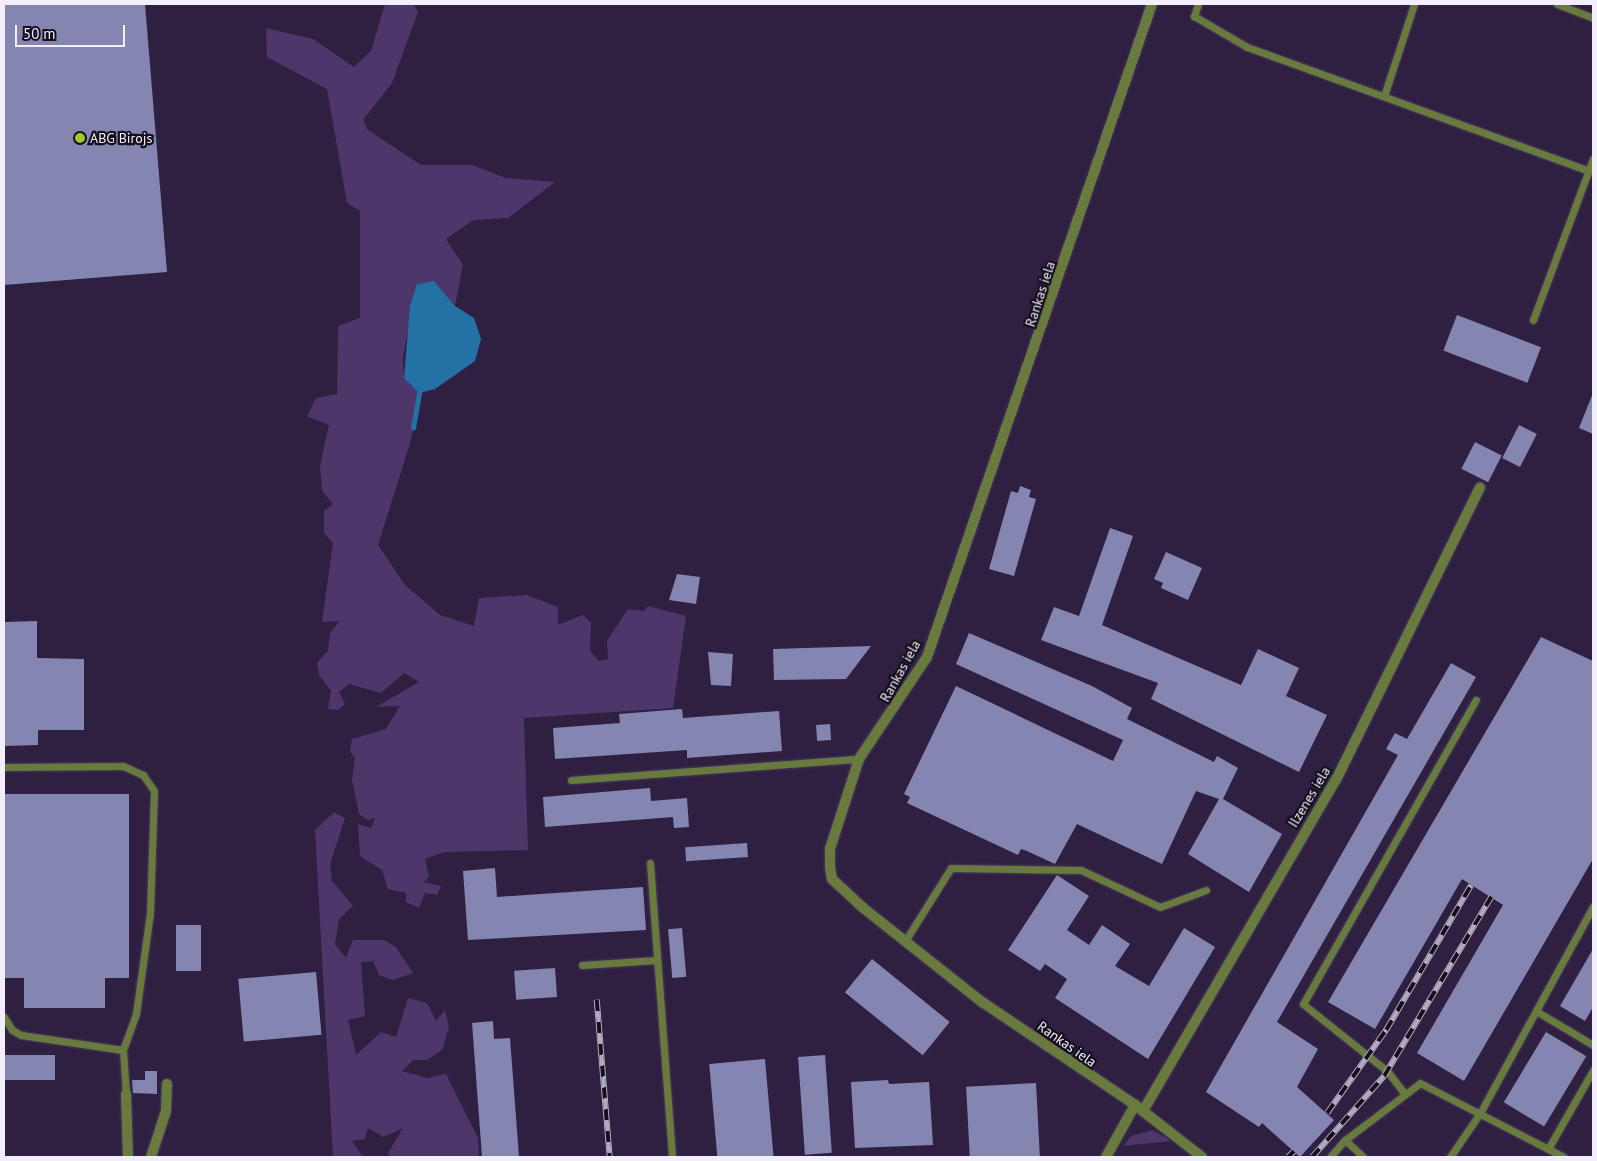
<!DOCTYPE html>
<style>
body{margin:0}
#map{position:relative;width:1597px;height:1161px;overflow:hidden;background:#2f2042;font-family:"PT Sans",sans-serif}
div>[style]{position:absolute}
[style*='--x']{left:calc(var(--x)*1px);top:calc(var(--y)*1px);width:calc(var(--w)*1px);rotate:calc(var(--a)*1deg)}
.green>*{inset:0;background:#4d376a}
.water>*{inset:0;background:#2471a6}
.stream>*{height:4.5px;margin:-2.25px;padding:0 2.25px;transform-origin:2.25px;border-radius:2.25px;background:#2471a6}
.building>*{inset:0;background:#8485b0;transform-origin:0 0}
.roads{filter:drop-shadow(0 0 1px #4a3d5c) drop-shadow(0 0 1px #4a3d5c)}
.service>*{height:7px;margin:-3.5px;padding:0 3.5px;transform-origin:3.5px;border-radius:3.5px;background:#687a3d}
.minor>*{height:10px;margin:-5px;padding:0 5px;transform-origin:5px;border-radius:5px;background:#687a3d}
.rail>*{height:5.5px;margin-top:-2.75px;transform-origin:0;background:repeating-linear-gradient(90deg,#140e1d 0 11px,#b2aabf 0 22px);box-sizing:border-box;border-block:1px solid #b2aabf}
.dots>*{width:14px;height:14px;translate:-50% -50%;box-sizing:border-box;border:2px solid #140e1d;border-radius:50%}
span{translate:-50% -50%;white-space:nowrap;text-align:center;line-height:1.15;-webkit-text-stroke:4.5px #140e1d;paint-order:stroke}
.poi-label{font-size:14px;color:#f3eefc}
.left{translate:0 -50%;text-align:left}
.street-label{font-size:14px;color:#f3eefc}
.frame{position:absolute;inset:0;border:5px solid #f3eefc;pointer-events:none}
.scale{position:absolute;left:15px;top:25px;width:110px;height:22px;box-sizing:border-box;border:2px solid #f3eefc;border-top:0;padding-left:6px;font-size:15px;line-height:18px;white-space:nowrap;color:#f3eefc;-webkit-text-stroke:4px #140e1d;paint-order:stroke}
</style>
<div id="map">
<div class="green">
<div style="clip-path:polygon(385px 4px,413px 4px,418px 12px,392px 83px,363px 120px,368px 130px,421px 165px,472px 165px,506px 178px,555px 182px,508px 218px,473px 220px,446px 239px,463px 265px,455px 306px,434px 281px,417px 284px,403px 357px,404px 378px,419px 393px,411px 440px,378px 545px,405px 585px,440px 615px,474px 626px,479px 598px,527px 595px,558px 607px,558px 625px,583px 615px,591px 623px,590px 651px,599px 661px,608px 659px,607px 641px,628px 609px,644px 611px,648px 606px,686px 616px,673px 708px,524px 718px,528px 850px,444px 852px,425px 859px,429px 877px,423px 882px,441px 886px,437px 895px,425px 893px,419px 908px,406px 902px,406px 893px,388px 889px,382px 870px,360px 856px,358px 824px,371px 828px,375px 818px,368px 820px,359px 814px,352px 780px,355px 758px,350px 751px,352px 739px,386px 729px,400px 706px,376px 707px,419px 682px,404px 673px,381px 693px,349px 684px,339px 692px,345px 704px,338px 710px,328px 709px,331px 691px,319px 675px,317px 663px,328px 651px,330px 633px,340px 621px,322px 622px,333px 543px,324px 533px,324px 511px,333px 504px,322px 491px,320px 466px,329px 425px,307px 416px,316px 398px,337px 394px,338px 326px,360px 318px,360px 211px,347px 203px,327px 89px,267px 57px,266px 28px,313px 39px,354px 67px,371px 51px)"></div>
<div style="clip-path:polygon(334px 812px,345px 818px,330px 864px,332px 881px,353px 906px,339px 919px,335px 944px,346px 958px,353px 940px,384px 940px,396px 947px,413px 973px,393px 980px,379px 975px,373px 961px,361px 962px,365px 1016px,348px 1020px,356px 1055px,381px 1032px,396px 1037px,408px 998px,427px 1003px,436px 1021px,445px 1010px,449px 1027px,442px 1050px,427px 1060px,413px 1060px,402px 1071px,428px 1078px,446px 1074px,478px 1138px,479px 1157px,390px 1157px,388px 1153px,403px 1128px,384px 1137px,368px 1128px,365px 1139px,352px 1141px,363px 1157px,333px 1157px,315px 830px)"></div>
<div style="clip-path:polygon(1153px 1130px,1171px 1141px,1123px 1146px,1131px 1136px)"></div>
</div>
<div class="water">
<div style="clip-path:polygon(434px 281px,455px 306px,474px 318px,481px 339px,475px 361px,435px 389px,419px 393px,404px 378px,410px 306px,417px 284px)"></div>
</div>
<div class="stream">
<div style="--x:413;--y:428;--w:36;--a:-80"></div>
</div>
<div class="building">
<div style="clip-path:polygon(4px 4px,145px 4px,167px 272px,4px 285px)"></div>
<div style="left:1457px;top:315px;width:90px;height:38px;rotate:21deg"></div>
<div style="clip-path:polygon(1593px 393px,1593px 434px,1579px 428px)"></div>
<div style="left:1519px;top:425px;width:20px;height:37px;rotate:27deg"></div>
<div style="left:1475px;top:442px;width:30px;height:30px;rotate:27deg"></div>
<div style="clip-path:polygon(1020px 486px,1031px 490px,1029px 497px,1036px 499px,1014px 576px,989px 569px,1011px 491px,1018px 493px)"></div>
<div style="clip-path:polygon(1110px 528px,1133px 536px,1102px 625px,1241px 685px,1258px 649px,1299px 668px,1286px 696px,1327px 715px,1299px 772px,1151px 699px,1158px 683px,1041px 640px,1054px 607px,1079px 616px)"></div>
<div style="clip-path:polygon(1166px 552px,1202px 568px,1188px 600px,1161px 588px,1163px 583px,1154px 579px)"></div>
<div style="clip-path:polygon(677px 574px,700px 577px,696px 604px,669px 600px)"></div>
<div style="clip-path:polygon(37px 621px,37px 658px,84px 659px,84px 730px,38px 730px,38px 745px,4px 746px,4px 622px)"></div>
<div style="clip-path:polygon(969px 633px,1092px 686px,1132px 708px,1127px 719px,1214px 762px,1217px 756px,1238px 768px,1223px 799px,1282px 834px,1249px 892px,1188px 854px,1219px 799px,1196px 791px,1162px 864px,1077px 824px,1055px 864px,1027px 851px,1021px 849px,1018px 855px,907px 803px,910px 797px,904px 794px,956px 686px,1113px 761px,1123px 740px,956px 664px)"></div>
<div style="clip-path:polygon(1541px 637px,1593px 661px,1593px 859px,1464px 1081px,1417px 1053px,1503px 905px,1462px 879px,1375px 1029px,1328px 1002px)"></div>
<div style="clip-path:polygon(871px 646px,846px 679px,774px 680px,773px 649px)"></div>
<div style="clip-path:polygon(708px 652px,733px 654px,731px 686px,711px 685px)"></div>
<div style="clip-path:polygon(1451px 663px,1476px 677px,1277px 1022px,1318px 1049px,1297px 1087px,1334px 1120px,1300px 1157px,1262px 1123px,1259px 1127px,1206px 1092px,1398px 755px,1386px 749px,1395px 733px,1407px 739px)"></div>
<div style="clip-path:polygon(682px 709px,683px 718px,779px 711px,782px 751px,687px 758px,687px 750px,555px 759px,553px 728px,620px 723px,619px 714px)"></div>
<div style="left:830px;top:724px;width:16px;height:14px;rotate:86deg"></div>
<div style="clip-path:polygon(650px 788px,651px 801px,687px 798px,689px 827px,674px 828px,673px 817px,545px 827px,543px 797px)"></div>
<div style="clip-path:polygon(5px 794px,129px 794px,129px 978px,105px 978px,105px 1008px,24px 1008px,24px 978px,5px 978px)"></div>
<div style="left:747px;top:843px;width:14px;height:62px;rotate:86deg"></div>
<div style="clip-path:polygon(495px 868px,497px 897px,643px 887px,646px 930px,468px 940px,463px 871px)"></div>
<div style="clip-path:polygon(1057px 875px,1089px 896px,1067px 930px,1089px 945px,1102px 925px,1130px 944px,1115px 966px,1149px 986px,1184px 928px,1215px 947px,1148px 1059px,1055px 998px,1067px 979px,1045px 964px,1040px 971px,1008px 950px)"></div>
<div style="left:176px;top:925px;width:25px;height:46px"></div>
<div style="left:682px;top:928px;width:49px;height:14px;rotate:85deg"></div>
<div style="clip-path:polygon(1593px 949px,1593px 1007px,1585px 1021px,1560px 1006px)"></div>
<div style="left:872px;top:959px;width:100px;height:43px;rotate:39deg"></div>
<div style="left:555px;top:968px;width:29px;height:41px;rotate:86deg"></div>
<div style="left:316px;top:972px;width:63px;height:78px;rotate:85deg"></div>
<div style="clip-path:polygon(493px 1021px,494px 1039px,510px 1038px,519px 1157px,482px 1157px,472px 1023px)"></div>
<div style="left:1546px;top:1032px;width:47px;height:82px;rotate:31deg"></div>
<div style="left:4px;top:1055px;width:51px;height:25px"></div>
<div style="left:825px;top:1055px;width:98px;height:27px;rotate:86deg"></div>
<div style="left:765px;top:1059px;width:98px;height:56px;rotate:85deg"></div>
<div style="clip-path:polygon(145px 1071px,157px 1071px,157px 1094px,133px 1093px,132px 1080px,145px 1080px)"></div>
<div style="clip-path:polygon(888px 1080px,889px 1084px,929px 1082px,933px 1145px,855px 1148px,851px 1082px)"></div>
<div style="left:1036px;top:1083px;width:74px;height:70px;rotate:87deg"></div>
</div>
<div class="roads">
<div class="service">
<div style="--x:1198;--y:4;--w:13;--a:108"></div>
<div style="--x:1194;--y:16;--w:61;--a:30.3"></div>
<div style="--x:1247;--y:47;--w:364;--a:19.9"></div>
<div style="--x:1557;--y:4;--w:39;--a:21"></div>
<div style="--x:1384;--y:96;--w:97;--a:-71.9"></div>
<div style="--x:1533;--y:320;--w:172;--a:-69.6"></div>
<div style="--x:4;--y:767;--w:119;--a:-0.5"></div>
<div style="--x:123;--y:766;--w:22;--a:24"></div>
<div style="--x:143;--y:775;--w:19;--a:55"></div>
<div style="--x:154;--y:791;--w:122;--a:91.9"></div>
<div style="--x:150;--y:913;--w:102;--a:97.9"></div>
<div style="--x:136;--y:1014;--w:38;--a:110"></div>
<div style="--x:123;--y:1050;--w:44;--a:86.1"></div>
<div style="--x:571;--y:780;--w:289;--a:-4.2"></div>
<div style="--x:650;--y:863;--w:295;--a:85.7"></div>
<div style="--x:905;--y:941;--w:86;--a:-57.8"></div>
<div style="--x:951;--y:868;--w:130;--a:0.9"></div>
<div style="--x:1081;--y:870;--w:87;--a:25.1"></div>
<div style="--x:1160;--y:907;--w:49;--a:-20.3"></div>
<div style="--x:582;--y:965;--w:75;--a:-3.8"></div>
<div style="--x:1536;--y:1011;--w:66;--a:30.8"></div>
<div style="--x:4;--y:1017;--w:15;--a:58"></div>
<div style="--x:12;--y:1030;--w:10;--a:29"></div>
<div style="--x:21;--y:1035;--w:103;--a:8.4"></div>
<div style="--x:1405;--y:1094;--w:29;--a:-128"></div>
<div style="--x:1387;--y:1071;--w:107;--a:-141.4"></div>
<div style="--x:1303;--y:1004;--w:350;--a:-60.4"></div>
<div style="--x:1345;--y:1140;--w:25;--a:43"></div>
<div style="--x:1548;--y:1149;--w:91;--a:-60.3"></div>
<div style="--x:1330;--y:1157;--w:23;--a:-49"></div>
<div style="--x:1345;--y:1140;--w:94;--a:-37.2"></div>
<div style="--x:1420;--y:1083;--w:162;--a:27.2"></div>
<div style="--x:1450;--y:1157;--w:53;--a:-55.7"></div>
<div style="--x:1480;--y:1113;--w:235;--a:-61.3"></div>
</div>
<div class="minor">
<div style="--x:1152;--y:4;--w:691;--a:109.01"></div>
<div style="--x:927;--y:657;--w:123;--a:123.7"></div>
<div style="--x:859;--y:759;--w:95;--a:107.9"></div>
<div style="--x:830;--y:849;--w:18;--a:90"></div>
<div style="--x:830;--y:867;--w:12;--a:81"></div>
<div style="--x:832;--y:879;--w:41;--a:43"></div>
<div style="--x:862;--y:907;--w:153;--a:38.4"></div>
<div style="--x:982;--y:1002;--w:184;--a:33.9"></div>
<div style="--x:1135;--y:1105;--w:85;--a:37.8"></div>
<div style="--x:126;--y:1094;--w:63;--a:88.2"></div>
<div style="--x:1143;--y:1111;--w:383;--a:-59.8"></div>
<div style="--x:1336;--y:780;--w:326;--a:-63.8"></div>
<div style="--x:151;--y:1157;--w:48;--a:-71.9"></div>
<div style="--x:166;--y:1111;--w:27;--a:-88"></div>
<div style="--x:1106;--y:1157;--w:60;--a:-60.9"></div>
</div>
</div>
<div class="rail">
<div style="--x:597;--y:1000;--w:158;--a:85.3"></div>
<div style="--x:1327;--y:1113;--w:102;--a:-54.6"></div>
<div style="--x:1386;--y:1030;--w:168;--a:-59.6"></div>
<div style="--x:1288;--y:1157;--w:8;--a:-45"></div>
<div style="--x:1312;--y:1157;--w:108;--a:-48.4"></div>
<div style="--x:1384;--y:1076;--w:209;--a:-59.1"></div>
</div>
<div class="dots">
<div style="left:80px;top:138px;background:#a2c927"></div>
</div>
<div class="poi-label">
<span class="left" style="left:90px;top:138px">ABG Birojs</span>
</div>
<div class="street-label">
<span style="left:1040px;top:294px;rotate:-72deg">Rankas iela</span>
<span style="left:900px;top:671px;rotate:-61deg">Rankas iela</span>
<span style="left:1309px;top:797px;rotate:-59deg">Ilzenes iela</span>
<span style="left:1067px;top:1044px;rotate:35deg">Rankas iela</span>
</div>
<div class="frame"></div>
<div class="scale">50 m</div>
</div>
